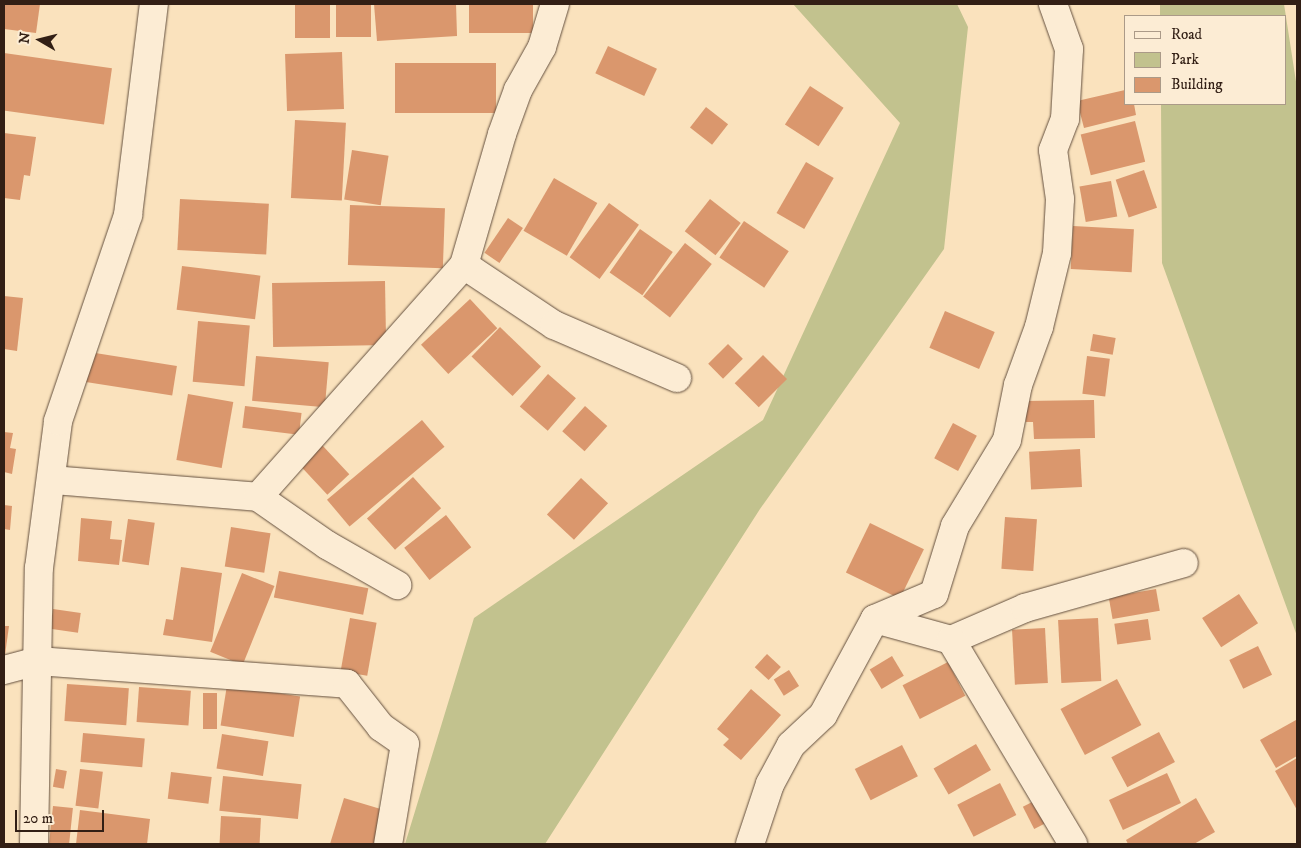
<!DOCTYPE html>
<style>
body{margin:0}
#map{position:relative;width:1301px;height:848px;overflow:hidden;background:#fae2bd;font-family:"IM FELL DW Pica",serif}
div>[style]{position:absolute}
[style*='--x']{left:calc(var(--x)*1px);top:calc(var(--y)*1px);width:calc(var(--w)*1px);rotate:calc(var(--a)*1deg)}
.green>*{inset:0;background:#c2c28e}
.building>*{inset:0;background:#da976d;transform-origin:0 0}
.roads{filter:drop-shadow(0 0 1px #64503f) drop-shadow(0 0 1px #64503f)}
.minor>*{height:28px;margin:-14px;padding:0 14px;transform-origin:14px;border-radius:14px;background:#fcecd4}
span{translate:-50% -50%;white-space:nowrap;text-align:center;line-height:1.15;-webkit-text-stroke:4px #fcecd4;paint-order:stroke}
.frame{position:absolute;inset:0;border:5px solid #321f15;pointer-events:none}
.legend{position:absolute;left:1124px;top:15px;width:162px;height:90px;box-sizing:border-box;background:#fcecd4;border:1px solid #ab9a88;margin:0;padding:6px 9px;list-style:none;font-size:15px;color:#321f15}
.legend li{display:flex;align-items:center;gap:10px;height:25px}
.legend b{width:25px;border:1px solid #ab9a88}
.north{position:absolute;left:15px;top:15px;width:50px;height:50px;-webkit-text-stroke:4px #fcecd4;paint-order:stroke;rotate:278deg;font-size:14px;font-weight:700;line-height:20px;text-align:center;color:#321f15}
.north::after{content:'';display:block;margin:auto;width:18px;height:22px;background:#321f15;clip-path:polygon(50% 0,100% 100%,50% 72%,0 100%)}
.scale{position:absolute;left:15px;top:810px;width:89px;height:22px;box-sizing:border-box;border:2px solid #321f15;border-top:0;padding-left:6px;font-size:15px;line-height:18px;white-space:nowrap;color:#321f15;-webkit-text-stroke:4px #fcecd4;paint-order:stroke}
</style>
<div id="map">
<div class="green">
<div style="clip-path:polygon(793px 4px,957px 4px,968px 27px,944px 249px,760px 509px,545px 844px,405px 844px,474px 618px,763px 420px,900px 123px)"></div>
<div style="clip-path:polygon(1160px 4px,1284px 4px,1297px 88px,1297px 636px,1162px 263px,1161px 104px,1285px 104px,1285px 16px,1160px 16px)"></div>
</div>
<div class="building">
<div style="clip-path:polygon(4px 4px,40px 4px,36px 33px,4px 29px)"></div>
<div style="left:295px;top:4px;width:35px;height:34px"></div>
<div style="left:336px;top:4px;width:35px;height:33px"></div>
<div style="clip-path:polygon(374px 4px,456px 4px,457px 36px,377px 41px)"></div>
<div style="left:469px;top:4px;width:64px;height:29px"></div>
<div style="left:608px;top:46px;width:54px;height:30px;rotate:25deg"></div>
<div style="left:342px;top:52px;width:57px;height:57px;rotate:88deg"></div>
<div style="left:4px;top:53px;width:109px;height:57px;rotate:8deg"></div>
<div style="left:395px;top:63px;width:101px;height:50px"></div>
<div style="left:810px;top:86px;width:40px;height:46px;rotate:33deg"></div>
<div style="clip-path:polygon(1125px 90px,1125px 104px,1134px 104px,1136px 115px,1084px 128px,1077px 101px)"></div>
<div style="left:706px;top:107px;width:28px;height:26px;rotate:38deg"></div>
<div style="left:295px;top:120px;width:51px;height:78px;rotate:3deg"></div>
<div style="left:1135px;top:121px;width:42px;height:56px;rotate:76deg"></div>
<div style="clip-path:polygon(4px 133px,36px 137px,30px 176px,24px 175px,20px 200px,4px 198px)"></div>
<div style="left:352px;top:150px;width:37px;height:50px;rotate:9deg"></div>
<div style="left:806px;top:162px;width:32px;height:59px;rotate:30deg"></div>
<div style="left:1144px;top:170px;width:40px;height:30px;rotate:71deg"></div>
<div style="left:554px;top:178px;width:50px;height:61px;rotate:30deg"></div>
<div style="left:1111px;top:181px;width:36px;height:32px;rotate:80deg"></div>
<div style="left:180px;top:199px;width:89px;height:51px;rotate:3deg"></div>
<div style="left:710px;top:199px;width:39px;height:41px;rotate:38deg"></div>
<div style="left:609px;top:203px;width:37px;height:67px;rotate:36deg"></div>
<div style="left:350px;top:205px;width:95px;height:60px;rotate:2deg"></div>
<div style="left:508px;top:218px;width:18px;height:42px;rotate:34deg"></div>
<div style="left:744px;top:221px;width:54px;height:44px;rotate:34deg"></div>
<div style="left:1073px;top:226px;width:61px;height:43px;rotate:3deg"></div>
<div style="left:640px;top:229px;width:40px;height:53px;rotate:35deg"></div>
<div style="left:685px;top:243px;width:34px;height:68px;rotate:38deg"></div>
<div style="left:182px;top:266px;width:79px;height:44px;rotate:7deg"></div>
<div style="left:385px;top:281px;width:64px;height:113px;rotate:89deg"></div>
<div style="clip-path:polygon(4px 296px,23px 298px,17px 351px,4px 349px)"></div>
<div style="left:470px;top:299px;width:40px;height:67px;rotate:47deg"></div>
<div style="left:945px;top:311px;width:54px;height:40px;rotate:23deg"></div>
<div style="left:198px;top:321px;width:52px;height:61px;rotate:5deg"></div>
<div style="left:500px;top:327px;width:57px;height:41px;rotate:44deg"></div>
<div style="left:1093px;top:334px;width:23px;height:17px;rotate:10deg"></div>
<div style="left:728px;top:344px;width:21px;height:28px;rotate:45deg"></div>
<div style="left:89px;top:352px;width:89px;height:30px;rotate:9deg"></div>
<div style="left:763px;top:355px;width:34px;height:40px;rotate:45deg"></div>
<div style="left:256px;top:356px;width:73px;height:45px;rotate:5deg"></div>
<div style="left:1087px;top:356px;width:23px;height:38px;rotate:7deg"></div>
<div style="left:548px;top:374px;width:37px;height:43px;rotate:41deg"></div>
<div style="left:188px;top:394px;width:46px;height:67px;rotate:10deg"></div>
<div style="clip-path:polygon(1094px 400px,1095px 438px,1034px 439px,1033px 422px,1026px 422px,1025px 401px)"></div>
<div style="left:245px;top:406px;width:57px;height:22px;rotate:7deg"></div>
<div style="left:585px;top:406px;width:30px;height:34px;rotate:42deg"></div>
<div style="left:422px;top:420px;width:35px;height:124px;rotate:50deg"></div>
<div style="left:953px;top:423px;width:27px;height:40px;rotate:28deg"></div>
<div style="clip-path:polygon(4px 432px,13px 433px,10px 448px,16px 449px,12px 474px,4px 472px)"></div>
<div style="left:322px;top:445px;width:40px;height:30px;rotate:47deg"></div>
<div style="left:1080px;top:449px;width:38px;height:51px;rotate:87deg"></div>
<div style="left:413px;top:477px;width:42px;height:62px;rotate:48deg"></div>
<div style="left:581px;top:478px;width:37px;height:50px;rotate:43deg"></div>
<div style="clip-path:polygon(4px 505px,12px 506px,10px 530px,4px 529px)"></div>
<div style="left:446px;top:515px;width:41px;height:53px;rotate:52deg"></div>
<div style="left:1005px;top:517px;width:32px;height:52px;rotate:4deg"></div>
<div style="clip-path:polygon(81px 518px,112px 521px,110px 539px,122px 540px,119px 565px,78px 561px)"></div>
<div style="left:128px;top:519px;width:27px;height:43px;rotate:8deg"></div>
<div style="left:870px;top:523px;width:60px;height:55px;rotate:26deg"></div>
<div style="left:231px;top:527px;width:40px;height:40px;rotate:9deg"></div>
<div style="clip-path:polygon(181px 567px,222px 573px,212px 642px,163px 635px,166px 619px,173px 620px)"></div>
<div style="left:279px;top:571px;width:91px;height:27px;rotate:11deg"></div>
<div style="left:242px;top:573px;width:35px;height:85px;rotate:22deg"></div>
<div style="left:1156px;top:589px;width:22px;height:48px;rotate:80deg"></div>
<div style="left:1239px;top:594px;width:35px;height:44px;rotate:57deg"></div>
<div style="left:53px;top:609px;width:28px;height:20px;rotate:8deg"></div>
<div style="left:350px;top:618px;width:27px;height:54px;rotate:10deg"></div>
<div style="left:1098px;top:618px;width:63px;height:40px;rotate:87deg"></div>
<div style="left:1148px;top:619px;width:21px;height:34px;rotate:82deg"></div>
<div style="clip-path:polygon(4px 626px,9px 626px,5px 655px,4px 655px)"></div>
<div style="left:1045px;top:628px;width:55px;height:33px;rotate:87deg"></div>
<div style="left:1258px;top:646px;width:32px;height:32px;rotate:64deg"></div>
<div style="left:767px;top:654px;width:19px;height:18px;rotate:43deg"></div>
<div style="left:892px;top:656px;width:23px;height:26px;rotate:59deg"></div>
<div style="left:948px;top:662px;width:38px;height:51px;rotate:63deg"></div>
<div style="left:789px;top:670px;width:19px;height:18px;rotate:58deg"></div>
<div style="left:1117px;top:679px;width:52px;height:64px;rotate:62deg"></div>
<div style="left:67px;top:684px;width:62px;height:37px;rotate:4deg"></div>
<div style="left:227px;top:685px;width:74px;height:41px;rotate:9deg"></div>
<div style="left:139px;top:687px;width:52px;height:35px;rotate:4deg"></div>
<div style="clip-path:polygon(751px 689px,781px 715px,741px 760px,723px 745px,729px 739px,717px 729px)"></div>
<div style="left:203px;top:693px;width:14px;height:36px"></div>
<div style="clip-path:polygon(1296px 720px,1297px 756px,1276px 768px,1260px 740px)"></div>
<div style="left:1159px;top:732px;width:34px;height:54px;rotate:62deg"></div>
<div style="left:83px;top:733px;width:62px;height:29px;rotate:5deg"></div>
<div style="left:222px;top:734px;width:47px;height:35px;rotate:9deg"></div>
<div style="left:976px;top:744px;width:30px;height:49px;rotate:60deg"></div>
<div style="left:902px;top:745px;width:35px;height:53px;rotate:63deg"></div>
<div style="clip-path:polygon(1297px 758px,1297px 810px,1275px 771px)"></div>
<div style="left:56px;top:769px;width:11px;height:18px;rotate:10deg"></div>
<div style="left:80px;top:769px;width:23px;height:37px;rotate:7deg"></div>
<div style="left:171px;top:772px;width:41px;height:27px;rotate:7deg"></div>
<div style="left:1167px;top:773px;width:33px;height:64px;rotate:65deg"></div>
<div style="left:223px;top:776px;width:79px;height:35px;rotate:6deg"></div>
<div style="left:1000px;top:783px;width:36px;height:48px;rotate:63deg"></div>
<div style="clip-path:polygon(344px 798px,384px 810px,374px 844px,330px 844px)"></div>
<div style="clip-path:polygon(1196px 798px,1215px 832px,1194px 844px,1128px 844px,1126px 840px)"></div>
<div style="left:1038px;top:799px;width:25px;height:17px;rotate:63deg"></div>
<div style="left:53px;top:806px;width:20px;height:38px;rotate:6deg"></div>
<div style="clip-path:polygon(80px 810px,150px 819px,147px 844px,76px 844px)"></div>
<div style="left:221px;top:816px;width:40px;height:28px;rotate:3deg"></div>
</div>
<div class="roads">
<div class="minor">
<div style="--x:464;--y:265;--w:108;--a:33.7"></div>
<div style="--x:554;--y:325;--w:134;--a:23.3"></div>
<div style="--x:53;--y:480;--w:206;--a:4.7"></div>
<div style="--x:258;--y:497;--w:84;--a:34.8"></div>
<div style="--x:327;--y:545;--w:81;--a:29.7"></div>
<div style="--x:258;--y:497;--w:310;--a:-48.4"></div>
<div style="--x:464;--y:265;--w:136;--a:-73.8"></div>
<div style="--x:502;--y:134;--w:47;--a:-70"></div>
<div style="--x:518;--y:90;--w:49;--a:-60.8"></div>
<div style="--x:542;--y:47;--w:45;--a:-73.2"></div>
<div style="--x:875;--y:619;--w:79;--a:15.4"></div>
<div style="--x:951;--y:640;--w:81;--a:-23.4"></div>
<div style="--x:1025;--y:608;--w:165;--a:-15.8"></div>
<div style="--x:951;--y:640;--w:238;--a:59.1"></div>
<div style="--x:4;--y:670;--w:34;--a:-15"></div>
<div style="--x:37;--y:661;--w:311;--a:4.2"></div>
<div style="--x:347;--y:684;--w:55;--a:51.7"></div>
<div style="--x:381;--y:727;--w:29;--a:35"></div>
<div style="--x:405;--y:744;--w:101;--a:99.6"></div>
<div style="--x:34;--y:844;--w:276;--a:-89"></div>
<div style="--x:39;--y:568;--w:148;--a:-82.6"></div>
<div style="--x:58;--y:421;--w:218;--a:-71.2"></div>
<div style="--x:128;--y:215;--w:213;--a:-83"></div>
<div style="--x:750;--y:844;--w:63;--a:-71.6"></div>
<div style="--x:770;--y:784;--w:44;--a:-61.7"></div>
<div style="--x:791;--y:745;--w:44;--a:-43.2"></div>
<div style="--x:823;--y:715;--w:109;--a:-61.6"></div>
<div style="--x:875;--y:619;--w:64;--a:-23"></div>
<div style="--x:934;--y:594;--w:71;--a:-72.8"></div>
<div style="--x:955;--y:526;--w:100;--a:-58.8"></div>
<div style="--x:1007;--y:440;--w:56;--a:-78.7"></div>
<div style="--x:1018;--y:385;--w:62;--a:-70.1"></div>
<div style="--x:1039;--y:327;--w:76;--a:-76.3"></div>
<div style="--x:1057;--y:253;--w:54;--a:-86.8"></div>
<div style="--x:1060;--y:199;--w:49;--a:-98.1"></div>
<div style="--x:1053;--y:150;--w:33;--a:-69"></div>
<div style="--x:1065;--y:119;--w:70;--a:-86.7"></div>
<div style="--x:1069;--y:49;--w:48;--a:-109.6"></div>
</div>
</div>
<div class="frame"></div>
<ul class="legend">
<li><b style="height:6px;background:#fcecd4"></b>Road</li>
<li><b style="height:14px;background:#c2c28e"></b>Park</li>
<li><b style="height:14px;background:#da976d"></b>Building</li>
</ul>
<div class="north">N</div>
<div class="scale">20 m</div>
</div>
